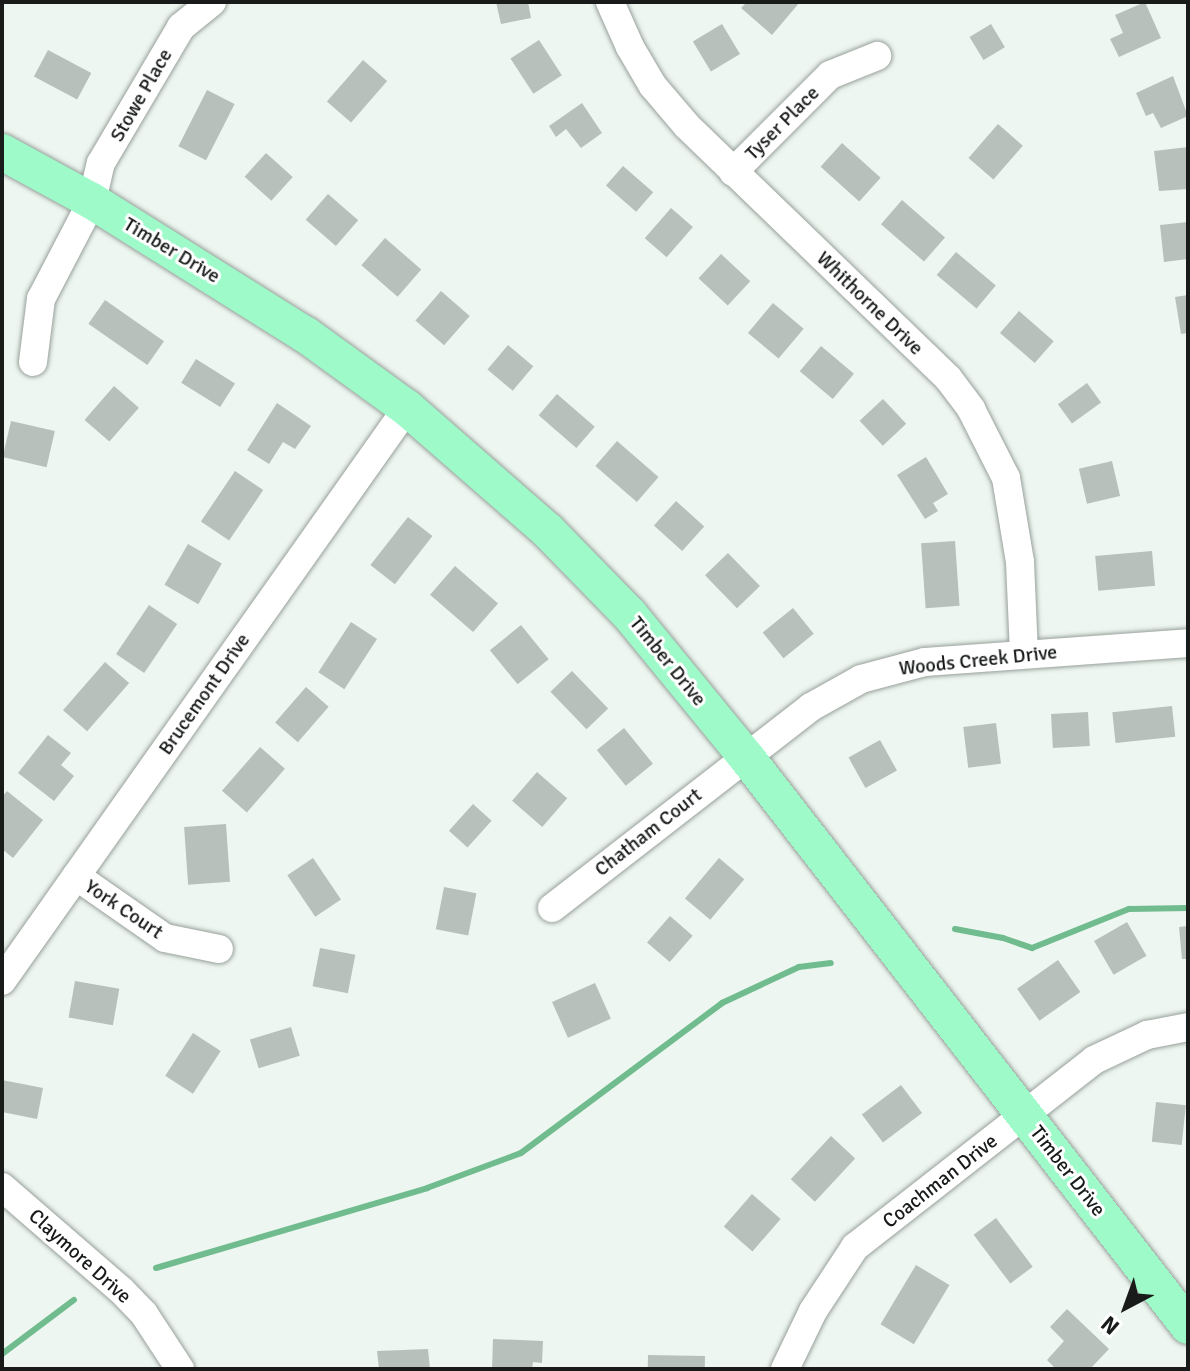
<!DOCTYPE html>
<style>
body{margin:0}
#map{position:relative;width:1190px;height:1371px;overflow:hidden;background:#edf6f0;font-family:Signika,sans-serif}
div>[style]{position:absolute}
[style*='--x']{left:calc(var(--x)*1px);top:calc(var(--y)*1px);width:calc(var(--w)*1px);rotate:calc(var(--a)*1deg)}
.stream>*{height:6px;margin:-3px;padding:0 3px;transform-origin:3px;border-radius:3px;background:#70bc8e}
.building>*{inset:0;background:#b8c0bb;transform-origin:0 0}
.roads{filter:drop-shadow(0 0 2px #98a09b) drop-shadow(0 0 2px #98a09b)}
.minor>*{height:28px;margin:-14px;padding:0 14px;transform-origin:14px;border-radius:14px;background:#fff}
.major>*{height:36px;margin:-18px;padding:0 18px;transform-origin:18px;border-radius:18px;background:#9ffaca}
span{translate:-50% -50%;white-space:nowrap;text-align:center;line-height:1.15;-webkit-text-stroke:6px #fff;paint-order:stroke}
.street-label{font-size:20px;color:#181b19}
.frame{position:absolute;inset:0;border:4px solid #181b19;pointer-events:none}
.north{position:absolute;left:1086px;top:1267px;width:80px;height:80px;-webkit-text-stroke:6px #fff;paint-order:stroke;rotate:221deg;font-size:22px;font-weight:700;line-height:32px;text-align:center;color:#181b19}
.north::after{content:'';display:block;margin:auto;width:28px;height:36px;background:#181b19;clip-path:polygon(50% 0,100% 100%,50% 72%,0 100%)}
</style>
<div id="map">
<div class="stream">
<div style="--x:955;--y:929;--w:49;--a:10.6"></div>
<div style="--x:1003;--y:938;--w:31;--a:19"></div>
<div style="--x:1032;--y:948;--w:105;--a:-21.9"></div>
<div style="--x:1129;--y:909;--w:59;--a:-1"></div>
<div style="--x:156;--y:1268;--w:283;--a:-16.4"></div>
<div style="--x:427;--y:1188;--w:100;--a:-20.4"></div>
<div style="--x:521;--y:1153;--w:251;--a:-36.7"></div>
<div style="--x:722;--y:1003;--w:85;--a:-25.1"></div>
<div style="--x:799;--y:967;--w:32;--a:-7"></div>
<div style="--x:2;--y:1354;--w:90;--a:-36.9"></div>
</div>
<div class="building">
<div style="clip-path:polygon(496px 2px,528px 2px,531px 18px,501px 24px)"></div>
<div style="clip-path:polygon(747px 2px,800px 2px,772px 35px,741px 8px)"></div>
<div style="clip-path:polygon(1145px 2px,1161px 38px,1119px 57px,1110px 39px,1123px 33px,1115px 15px)"></div>
<div style="left:722px;top:24px;width:35px;height:34px;rotate:59deg"></div>
<div style="left:991px;top:24px;width:27px;height:25px;rotate:59deg"></div>
<div style="left:539px;top:40px;width:42px;height:34px;rotate:57deg"></div>
<div style="left:48px;top:50px;width:49px;height:30px;rotate:28deg"></div>
<div style="left:363px;top:60px;width:32px;height:55px;rotate:41deg"></div>
<div style="clip-path:polygon(1173px 76px,1188px 116px,1161px 128px,1153px 113px,1146px 116px,1136px 93px)"></div>
<div style="left:207px;top:90px;width:31px;height:63px;rotate:27deg"></div>
<div style="clip-path:polygon(582px 103px,602px 133px,581px 148px,566px 129px,556px 137px,549px 126px)"></div>
<div style="left:998px;top:124px;width:33px;height:45px;rotate:41deg"></div>
<div style="left:842px;top:143px;width:52px;height:32px;rotate:42deg"></div>
<div style="clip-path:polygon(1188px 147px,1188px 189px,1159px 191px,1154px 151px)"></div>
<div style="left:266px;top:153px;width:36px;height:32px;rotate:42deg"></div>
<div style="left:623px;top:166px;width:40px;height:26px;rotate:41deg"></div>
<div style="left:328px;top:194px;width:40px;height:34px;rotate:41deg"></div>
<div style="left:902px;top:200px;width:57px;height:32px;rotate:41deg"></div>
<div style="left:671px;top:208px;width:29px;height:40px;rotate:41deg"></div>
<div style="clip-path:polygon(1188px 222px,1188px 259px,1164px 262px,1160px 225px)"></div>
<div style="left:385px;top:238px;width:48px;height:36px;rotate:41deg"></div>
<div style="left:956px;top:252px;width:52px;height:30px;rotate:40deg"></div>
<div style="left:721px;top:254px;width:40px;height:33px;rotate:43deg"></div>
<div style="left:441px;top:291px;width:38px;height:39px;rotate:41deg"></div>
<div style="clip-path:polygon(1188px 295px,1188px 333px,1181px 334px,1175px 297px)"></div>
<div style="left:105px;top:300px;width:72px;height:29px;rotate:35deg"></div>
<div style="left:773px;top:303px;width:40px;height:39px;rotate:40deg"></div>
<div style="left:1019px;top:311px;width:46px;height:29px;rotate:41deg"></div>
<div style="left:508px;top:345px;width:33px;height:32px;rotate:40deg"></div>
<div style="left:821px;top:346px;width:43px;height:33px;rotate:40deg"></div>
<div style="left:196px;top:359px;width:46px;height:28px;rotate:32deg"></div>
<div style="left:1087px;top:383px;width:24px;height:36px;rotate:54deg"></div>
<div style="left:114px;top:386px;width:33px;height:45px;rotate:41deg"></div>
<div style="left:557px;top:394px;width:50px;height:28px;rotate:41deg"></div>
<div style="left:883px;top:399px;width:34px;height:32px;rotate:47deg"></div>
<div style="clip-path:polygon(277px 403px,311px 426px,295px 449px,283px 442px,269px 464px,247px 450px)"></div>
<div style="left:11px;top:421px;width:45px;height:37px;rotate:13deg"></div>
<div style="left:617px;top:441px;width:55px;height:33px;rotate:41deg"></div>
<div style="clip-path:polygon(926px 457px,948px 494px,933px 503px,938px 511px,925px 519px,897px 475px)"></div>
<div style="left:1112px;top:461px;width:36px;height:34px;rotate:77deg"></div>
<div style="left:235px;top:471px;width:34px;height:61px;rotate:34deg"></div>
<div style="left:676px;top:501px;width:38px;height:33px;rotate:42deg"></div>
<div style="left:408px;top:517px;width:31px;height:61px;rotate:38deg"></div>
<div style="left:955px;top:541px;width:65px;height:34px;rotate:86deg"></div>
<div style="left:188px;top:544px;width:39px;height:47px;rotate:30deg"></div>
<div style="left:1152px;top:551px;width:35px;height:57px;rotate:85deg"></div>
<div style="left:728px;top:553px;width:46px;height:32px;rotate:46deg"></div>
<div style="left:455px;top:566px;width:57px;height:38px;rotate:41deg"></div>
<div style="left:149px;top:605px;width:34px;height:59px;rotate:34deg"></div>
<div style="left:793px;top:608px;width:33px;height:39px;rotate:51deg"></div>
<div style="left:351px;top:622px;width:31px;height:60px;rotate:33deg"></div>
<div style="left:521px;top:625px;width:44px;height:40px;rotate:51deg"></div>
<div style="left:105px;top:662px;width:32px;height:64px;rotate:41deg"></div>
<div style="left:572px;top:671px;width:52px;height:30px;rotate:46deg"></div>
<div style="left:306px;top:687px;width:30px;height:47px;rotate:41deg"></div>
<div style="left:1172px;top:706px;width:31px;height:60px;rotate:84deg"></div>
<div style="left:1088px;top:712px;width:34px;height:37px;rotate:87deg"></div>
<div style="left:996px;top:723px;width:41px;height:33px;rotate:83deg"></div>
<div style="left:624px;top:728px;width:46px;height:35px;rotate:51deg"></div>
<div style="clip-path:polygon(48px 735px,71px 753px,61px 765px,74px 776px,54px 801px,18px 773px)"></div>
<div style="left:880px;top:740px;width:35px;height:36px;rotate:61deg"></div>
<div style="left:260px;top:747px;width:33px;height:58px;rotate:41deg"></div>
<div style="left:537px;top:772px;width:40px;height:38px;rotate:41deg"></div>
<div style="clip-path:polygon(7px 791px,43px 820px,13px 858px,2px 849px,2px 797px)"></div>
<div style="left:473px;top:804px;width:25px;height:36px;rotate:42deg"></div>
<div style="left:226px;top:824px;width:58px;height:42px;rotate:86deg"></div>
<div style="left:313px;top:858px;width:50px;height:31px;rotate:56deg"></div>
<div style="left:719px;top:858px;width:33px;height:53px;rotate:40deg"></div>
<div style="left:444px;top:887px;width:33px;height:43px;rotate:11deg"></div>
<div style="left:670px;top:916px;width:30px;height:35px;rotate:41deg"></div>
<div style="left:1127px;top:922px;width:39px;height:38px;rotate:60deg"></div>
<div style="clip-path:polygon(1188px 926px,1188px 959px,1182px 959px,1179px 927px)"></div>
<div style="left:320px;top:948px;width:36px;height:39px;rotate:11deg"></div>
<div style="left:1058px;top:960px;width:39px;height:50px;rotate:55deg"></div>
<div style="left:75px;top:981px;width:45px;height:37px;rotate:10deg"></div>
<div style="left:595px;top:983px;width:39px;height:47px;rotate:66deg"></div>
<div style="left:291px;top:1027px;width:30px;height:43px;rotate:73deg"></div>
<div style="left:193px;top:1033px;width:33px;height:51px;rotate:33deg"></div>
<div style="clip-path:polygon(2px 1080px,43px 1088px,37px 1119px,2px 1112px)"></div>
<div style="left:901px;top:1085px;width:35px;height:49px;rotate:53deg"></div>
<div style="left:1156px;top:1102px;width:30px;height:40px;rotate:6deg"></div>
<div style="left:831px;top:1136px;width:33px;height:59px;rotate:43deg"></div>
<div style="left:752px;top:1194px;width:38px;height:43px;rotate:41deg"></div>
<div style="left:996px;top:1218px;width:61px;height:28px;rotate:53deg"></div>
<div style="left:916px;top:1265px;width:39px;height:69px;rotate:31deg"></div>
<div style="clip-path:polygon(1067px 1309px,1109px 1349px,1090px 1369px,1056px 1369px,1047px 1360px,1064px 1341px,1050px 1327px)"></div>
<div style="clip-path:polygon(493px 1339px,543px 1341px,542px 1363px,533px 1362px,532px 1369px,492px 1369px)"></div>
<div style="clip-path:polygon(428px 1349px,430px 1369px,379px 1369px,377px 1351px)"></div>
<div style="left:648px;top:1355px;width:57px;height:14px;rotate:1deg"></div>
</div>
<div class="roads">
<div class="minor">
<div style="--x:610;--y:2;--w:49;--a:66"></div>
<div style="--x:630;--y:47;--w:45;--a:59.5"></div>
<div style="--x:653;--y:86;--w:52;--a:49.6"></div>
<div style="--x:687;--y:126;--w:363;--a:44"></div>
<div style="--x:948;--y:378;--w:39;--a:53"></div>
<div style="--x:971;--y:409;--w:77;--a:63.1"></div>
<div style="--x:1006;--y:478;--w:85;--a:80.5"></div>
<div style="--x:1020;--y:562;--w:92;--a:87.5"></div>
<div style="--x:733;--y:172;--w:137;--a:-45"></div>
<div style="--x:830;--y:75;--w:51;--a:-22"></div>
<div style="--x:33;--y:362;--w:64;--a:-82.8"></div>
<div style="--x:41;--y:299;--w:110;--a:-62.5"></div>
<div style="--x:92;--y:201;--w:39;--a:-77"></div>
<div style="--x:101;--y:163;--w:158;--a:-59.5"></div>
<div style="--x:181;--y:27;--w:40;--a:-39"></div>
<div style="--x:76;--y:876;--w:108;--a:34.9"></div>
<div style="--x:165;--y:938;--w:55;--a:11.5"></div>
<div style="--x:552;--y:908;--w:328;--a:-37.8"></div>
<div style="--x:811;--y:707;--w:57;--a:-29.2"></div>
<div style="--x:861;--y:679;--w:66;--a:-14.9"></div>
<div style="--x:925;--y:662;--w:264;--a:-4.1"></div>
<div style="--x:2;--y:981;--w:702;--a:-54.75"></div>
<div style="--x:2;--y:1187;--w:157;--a:40.9"></div>
<div style="--x:121;--y:1290;--w:33;--a:46"></div>
<div style="--x:144;--y:1314;--w:66;--a:56.8"></div>
<div style="--x:785;--y:1369;--w:64;--a:-64.2"></div>
<div style="--x:813;--y:1311;--w:77;--a:-56.7"></div>
<div style="--x:855;--y:1247;--w:303;--a:-38"></div>
<div style="--x:1094;--y:1060;--w:59;--a:-25.3"></div>
<div style="--x:1147;--y:1035;--w:42;--a:-11"></div>
</div>
<div class="major">
<div style="--x:2;--y:152;--w:102;--a:28.6"></div>
<div style="--x:92;--y:201;--w:252;--a:32.1"></div>
<div style="--x:306;--y:335;--w:125;--a:35.9"></div>
<div style="--x:407;--y:408;--w:187;--a:41.1"></div>
<div style="--x:548;--y:531;--w:117;--a:45.7"></div>
<div style="--x:630;--y:615;--w:185;--a:50.7"></div>
<div style="--x:747;--y:758;--w:719;--a:52.17"></div>
</div>
</div>
<div class="street-label">
<span style="left:141px;top:95px;rotate:-60deg">Stowe Place</span>
<span style="left:782px;top:123px;rotate:-45deg">Tyser Place</span>
<span style="left:172px;top:250px;rotate:31deg">Timber Drive</span>
<span style="left:870px;top:303px;rotate:44deg">Whithorne Drive</span>
<span style="left:978px;top:660px;rotate:-6deg">Woods Creek Drive</span>
<span style="left:668px;top:661px;rotate:51deg">Timber Drive</span>
<span style="left:204px;top:694px;rotate:-55deg">Brucemont Drive</span>
<span style="left:648px;top:832px;rotate:-38deg">Chatham Court</span>
<span style="left:124px;top:909px;rotate:34deg">York Court</span>
<span style="left:1068px;top:1171px;rotate:52deg">Timber Drive</span>
<span style="left:940px;top:1181px;rotate:-38deg">Coachman Drive</span>
<span style="left:80px;top:1256px;rotate:42deg">Claymore Drive</span>
</div>
<div class="frame"></div>
<div class="north">N</div>
</div>
